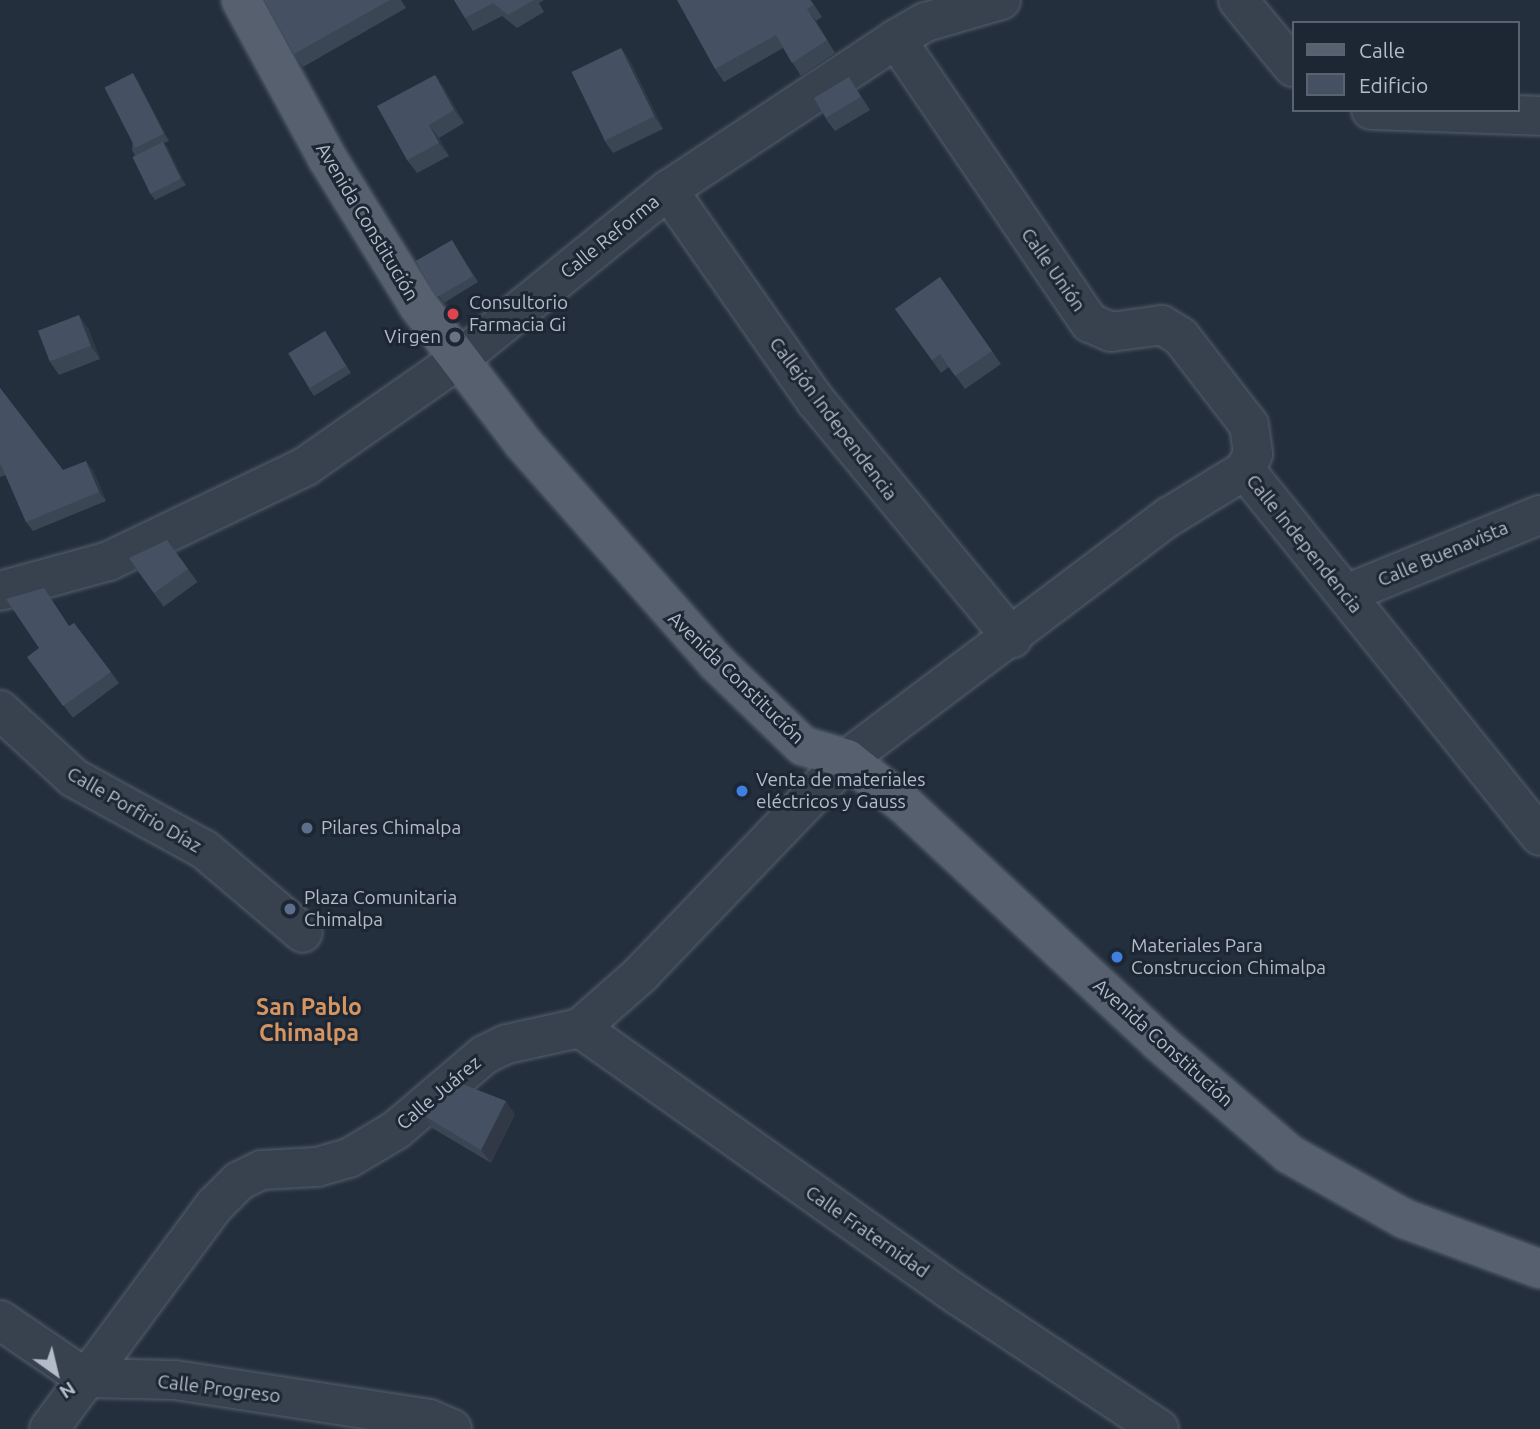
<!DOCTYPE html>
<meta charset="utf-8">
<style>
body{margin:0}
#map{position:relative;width:1540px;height:1429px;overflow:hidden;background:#242f3e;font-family:Ubuntu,sans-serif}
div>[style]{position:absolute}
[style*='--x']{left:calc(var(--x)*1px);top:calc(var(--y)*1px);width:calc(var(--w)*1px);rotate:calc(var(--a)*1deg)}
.roads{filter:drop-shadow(0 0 2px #565f6c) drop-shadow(0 0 2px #565f6c)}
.minor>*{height:38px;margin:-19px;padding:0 19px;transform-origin:19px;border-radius:19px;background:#38414e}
.major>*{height:38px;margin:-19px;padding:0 19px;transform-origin:19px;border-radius:19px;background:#56606e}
.wall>*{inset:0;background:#3b4654;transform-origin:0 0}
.shaded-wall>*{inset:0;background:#303945}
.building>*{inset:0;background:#455162;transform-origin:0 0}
.dots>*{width:19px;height:19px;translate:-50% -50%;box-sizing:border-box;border:4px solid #1d2633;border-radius:50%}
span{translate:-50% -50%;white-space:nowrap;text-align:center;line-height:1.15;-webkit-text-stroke:6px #1d2633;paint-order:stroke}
.street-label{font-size:19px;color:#b4bcc9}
.poi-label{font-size:19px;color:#b4bcc9}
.left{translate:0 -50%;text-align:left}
.right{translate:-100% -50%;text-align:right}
.quarter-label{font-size:23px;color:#d59563;font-weight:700}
.legend{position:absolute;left:1292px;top:21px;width:228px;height:91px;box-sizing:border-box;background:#1d2633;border:2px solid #59626f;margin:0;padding:9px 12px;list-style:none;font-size:21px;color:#b4bcc9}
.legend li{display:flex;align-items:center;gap:14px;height:35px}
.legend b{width:35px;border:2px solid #59626f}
.north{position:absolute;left:21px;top:1338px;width:70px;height:70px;-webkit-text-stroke:5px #1d2633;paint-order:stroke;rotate:146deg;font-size:19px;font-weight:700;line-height:28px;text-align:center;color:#b4bcc9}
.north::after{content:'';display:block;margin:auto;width:24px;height:32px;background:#b4bcc9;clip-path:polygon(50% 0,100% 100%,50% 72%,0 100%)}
</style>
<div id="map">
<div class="roads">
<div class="minor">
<div style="--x:1238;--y:0;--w:87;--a:50.6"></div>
<div style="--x:896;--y:39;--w:344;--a:55.7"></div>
<div style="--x:1090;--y:323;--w:23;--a:23"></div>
<div style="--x:1111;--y:332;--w:51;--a:-7.8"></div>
<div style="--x:1162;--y:325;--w:22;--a:32"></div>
<div style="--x:1181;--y:337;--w:111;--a:52.3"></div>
<div style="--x:1249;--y:425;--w:29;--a:82"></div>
<div style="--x:1253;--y:454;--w:18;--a:117"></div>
<div style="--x:1371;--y:110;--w:169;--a:2"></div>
<div style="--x:668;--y:190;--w:258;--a:55"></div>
<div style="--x:816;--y:401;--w:308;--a:50.4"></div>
<div style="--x:1245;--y:470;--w:470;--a:51.1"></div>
<div style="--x:0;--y:591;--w:113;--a:-15.4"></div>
<div style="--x:109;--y:561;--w:219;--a:-25.7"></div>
<div style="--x:306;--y:466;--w:185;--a:-34.9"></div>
<div style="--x:458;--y:360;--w:270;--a:-39"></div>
<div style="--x:668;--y:190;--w:273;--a:-33.5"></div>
<div style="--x:896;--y:39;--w:34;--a:-30"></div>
<div style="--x:926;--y:22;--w:78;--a:-16.3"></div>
<div style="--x:1346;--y:594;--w:209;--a:-22.2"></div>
<div style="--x:0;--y:710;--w:100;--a:42.6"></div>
<div style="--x:74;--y:778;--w:149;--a:28.8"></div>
<div style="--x:205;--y:850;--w:128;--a:40.3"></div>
<div style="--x:580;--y:1028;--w:464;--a:35.3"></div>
<div style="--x:959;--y:1296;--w:240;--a:33.6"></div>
<div style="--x:0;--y:1320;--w:103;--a:34.3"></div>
<div style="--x:85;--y:1378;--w:90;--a:1.3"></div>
<div style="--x:175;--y:1380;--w:257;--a:8.7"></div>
<div style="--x:429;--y:1419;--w:25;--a:23"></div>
<div style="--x:49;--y:1429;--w:279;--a:-53.5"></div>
<div style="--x:215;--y:1205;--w:34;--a:-45"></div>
<div style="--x:239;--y:1181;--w:25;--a:-26"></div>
<div style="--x:262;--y:1170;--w:55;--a:-3.1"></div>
<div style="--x:317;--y:1167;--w:33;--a:-16"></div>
<div style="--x:349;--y:1158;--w:55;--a:-30.8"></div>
<div style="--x:396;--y:1130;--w:116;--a:-40.4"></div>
<div style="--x:484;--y:1055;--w:25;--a:-26"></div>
<div style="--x:507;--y:1044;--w:75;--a:-12.4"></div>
<div style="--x:580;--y:1028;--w:80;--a:-41.5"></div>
<div style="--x:640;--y:975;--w:299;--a:-46.2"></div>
<div style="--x:847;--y:759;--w:404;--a:-37"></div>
<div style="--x:1170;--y:516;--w:88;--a:-31.5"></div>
</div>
<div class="major">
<div style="--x:241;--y:0;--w:180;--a:61.4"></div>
<div style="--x:327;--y:158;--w:173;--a:58.2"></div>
<div style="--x:418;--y:305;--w:173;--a:52.7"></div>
<div style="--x:523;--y:443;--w:292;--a:48.6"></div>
<div style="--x:716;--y:662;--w:121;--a:44"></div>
<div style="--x:803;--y:746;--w:46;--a:16.5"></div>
<div style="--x:847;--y:759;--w:73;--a:38.3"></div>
<div style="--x:904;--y:804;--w:349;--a:43"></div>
<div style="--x:1159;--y:1042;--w:172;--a:40.7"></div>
<div style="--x:1289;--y:1154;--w:133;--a:29.3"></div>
<div style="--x:1405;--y:1219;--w:144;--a:20.3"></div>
</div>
</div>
<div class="wall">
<div style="clip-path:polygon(264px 0,401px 0,406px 8px,303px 67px,294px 54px)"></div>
<div style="clip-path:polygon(454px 0,544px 0,539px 3px,544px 12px,517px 28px,502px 16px,473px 31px)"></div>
<div style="clip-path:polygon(811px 0,822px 17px,816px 21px,835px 53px,801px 76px,783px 48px,724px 82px,715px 69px)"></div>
<div style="clip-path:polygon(621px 48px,630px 61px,663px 129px,613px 153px,604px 140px)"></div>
<div style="clip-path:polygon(435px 75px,444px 88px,464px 123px,439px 138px,449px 156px,417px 173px,407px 160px)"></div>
<div style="clip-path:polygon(849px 77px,870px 110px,835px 131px,825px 118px)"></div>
<div style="clip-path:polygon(137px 80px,169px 141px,164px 143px,186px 185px,155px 200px,150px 193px,135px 156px,132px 150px)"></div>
<div style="clip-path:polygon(456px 247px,478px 282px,444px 303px,416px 262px)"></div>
<div style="clip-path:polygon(940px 277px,1001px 364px,965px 389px,949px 367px,941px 373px,895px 309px)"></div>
<div style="clip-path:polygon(88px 328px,100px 359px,59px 375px,50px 362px)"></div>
<div style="clip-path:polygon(325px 331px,351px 373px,314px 396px,309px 389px)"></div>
<div style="clip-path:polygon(0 388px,63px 470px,93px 470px,106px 501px,33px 531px,26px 522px,6px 475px,0 477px)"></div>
<div style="left:167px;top:540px;width:52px;height:42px;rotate:54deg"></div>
<div style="left:74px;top:623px;width:75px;height:58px;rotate:53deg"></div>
<div style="clip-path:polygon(515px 1114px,491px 1163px,432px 1128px,423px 1115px)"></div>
</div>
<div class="shaded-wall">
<div style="clip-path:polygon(807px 9px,816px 21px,835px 53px,827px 40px)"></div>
<div style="clip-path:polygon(621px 48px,630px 61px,663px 129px,654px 116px)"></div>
<div style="clip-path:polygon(133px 73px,137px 80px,169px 141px,164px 134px)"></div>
<div style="clip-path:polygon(435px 75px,444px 88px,464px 123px,454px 110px)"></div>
<div style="clip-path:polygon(429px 125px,439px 138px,449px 156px,439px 143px)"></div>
<div style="clip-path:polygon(163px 142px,168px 148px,186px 185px,181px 179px)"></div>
<div style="clip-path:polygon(79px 315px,88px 328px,100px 359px,91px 346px)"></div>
<div style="clip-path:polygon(86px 461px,93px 470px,106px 501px,99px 492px)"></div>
<div style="clip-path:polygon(506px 1101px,515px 1114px,491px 1163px,481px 1150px)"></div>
</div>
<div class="building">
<div style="clip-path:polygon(264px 0,390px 0,294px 54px)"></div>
<div style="clip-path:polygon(454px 0,534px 0,508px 15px,493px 3px,465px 18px)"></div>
<div style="clip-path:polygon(677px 0,810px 0,813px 5px,807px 9px,827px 40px,792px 63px,776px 35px,715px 69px)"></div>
<div style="left:621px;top:48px;width:76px;height:55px;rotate:64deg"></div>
<div style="left:133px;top:73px;width:68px;height:32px;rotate:63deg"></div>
<div style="clip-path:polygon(435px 75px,454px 110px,429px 125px,439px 143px,407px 160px,377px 106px)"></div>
<div style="left:849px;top:77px;width:23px;height:41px;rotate:59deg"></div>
<div style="left:163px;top:142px;width:41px;height:34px;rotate:64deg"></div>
<div style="left:452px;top:240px;width:42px;height:42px;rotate:60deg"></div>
<div style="clip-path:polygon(940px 277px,992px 351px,955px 376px,940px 354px,932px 360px,895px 309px)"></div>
<div style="left:79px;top:315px;width:33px;height:44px;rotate:69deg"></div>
<div style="left:325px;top:331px;width:41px;height:43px;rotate:59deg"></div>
<div style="clip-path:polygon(0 388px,63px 470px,86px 461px,99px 492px,26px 522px,1px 465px,0 465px)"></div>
<div style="clip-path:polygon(167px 540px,188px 569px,154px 593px,129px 558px)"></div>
<div style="clip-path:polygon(44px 588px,69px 626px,74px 623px,111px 672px,63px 706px,27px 657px,39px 648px,6px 599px)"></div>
<div style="clip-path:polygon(460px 1083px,506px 1101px,481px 1150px,423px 1115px)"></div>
</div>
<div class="dots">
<div style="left:453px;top:314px;background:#e0444e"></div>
<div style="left:455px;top:337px;background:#6b7280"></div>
<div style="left:742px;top:791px;background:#3f7fe0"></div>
<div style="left:307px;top:828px;background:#5c6f8a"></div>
<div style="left:290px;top:909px;background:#5c6f8a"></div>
<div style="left:1117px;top:957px;background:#3f7fe0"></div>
</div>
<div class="street-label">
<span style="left:367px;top:222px;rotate:59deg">Avenida Constitución</span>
<span style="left:610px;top:237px;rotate:-39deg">Calle Reforma</span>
<span style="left:1053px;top:270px;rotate:55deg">Calle Unión</span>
<span style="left:833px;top:419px;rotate:53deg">Callejón Independencia</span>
<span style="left:1304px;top:544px;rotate:51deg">Calle Independencia</span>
<span style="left:1443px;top:554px;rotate:-23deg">Calle Buenavista</span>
<span style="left:736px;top:678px;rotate:44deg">Avenida Constitución</span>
<span style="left:134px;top:810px;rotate:30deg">Calle Porfirio Díaz</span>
<span style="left:1163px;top:1043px;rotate:42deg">Avenida Constitución</span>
<span style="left:439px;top:1093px;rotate:-40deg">Calle Juárez</span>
<span style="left:867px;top:1232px;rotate:35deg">Calle Fraternidad</span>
<span style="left:219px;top:1389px;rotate:7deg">Calle Progreso</span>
</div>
<div class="poi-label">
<span class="left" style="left:469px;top:314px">Consultorio<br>Farmacia Gi</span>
<span class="right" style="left:441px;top:337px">Virgen</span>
<span class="left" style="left:756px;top:791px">Venta de materiales<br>eléctricos y Gauss</span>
<span class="left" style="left:321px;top:828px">Pilares Chimalpa</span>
<span class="left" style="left:304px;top:909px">Plaza Comunitaria<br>Chimalpa</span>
<span class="left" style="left:1131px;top:957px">Materiales Para<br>Construccion Chimalpa</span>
</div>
<div class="quarter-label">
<span style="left:309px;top:1020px">San Pablo<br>Chimalpa</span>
</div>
<ul class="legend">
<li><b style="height:9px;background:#56606e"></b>Calle</li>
<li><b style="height:19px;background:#455162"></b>Edificio</li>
</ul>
<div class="north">N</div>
</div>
